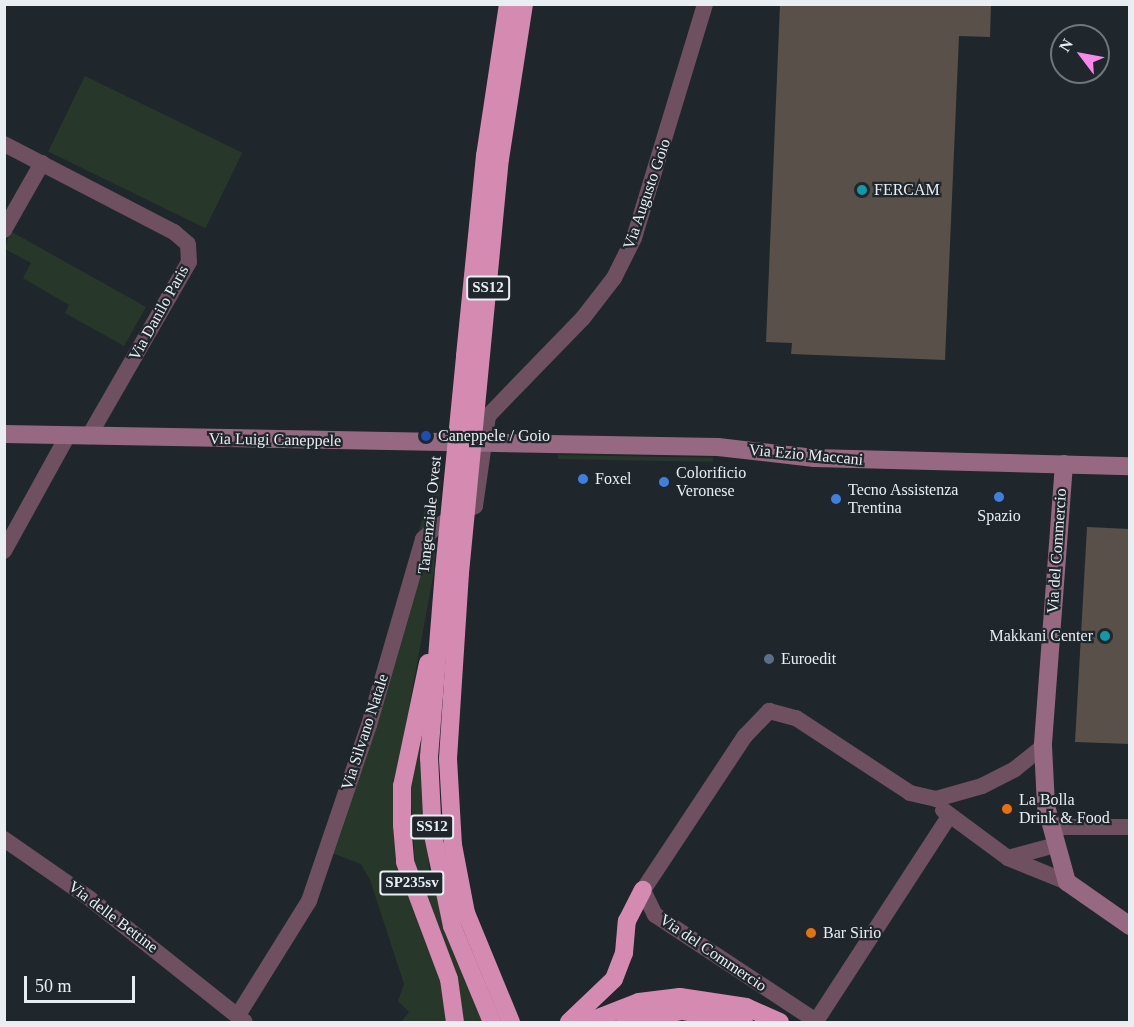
<!DOCTYPE html>
<style>
body{margin:0}
#map{position:relative;width:1134px;height:1027px;overflow:hidden;background:#1f262c;font-family:"Times New Roman",serif}
div>[style]{position:absolute}
[style*='--x']{left:calc(var(--x)*1px);top:calc(var(--y)*1px);width:calc(var(--w)*1px);rotate:calc(var(--a)*1deg)}
.green>*{inset:0;background:#27382b;transform-origin:0 0}
.building>*{inset:0;background:#595049}
.street>*{height:16px;margin:-8px;padding:0 8px;transform-origin:8px;border-radius:8px;background:#6e5060}
.secondary>*{height:18px;margin:-9px;padding:0 9px;transform-origin:9px;border-radius:9px;background:#976881}
.highway>*{height:18px;margin:-9px;padding:0 9px;transform-origin:9px;border-radius:9px;background:#d48ab1}
.highway-bridge>*{height:18px;margin:-9px;padding:0 9px;transform-origin:9px;border-radius:9px;background:#d48ab1}
.dots>*{width:16px;height:16px;translate:-50% -50%;box-sizing:border-box;border:3px solid #1f262c;border-radius:50%}
span{translate:-50% -50%;white-space:nowrap;text-align:center;line-height:1.15;-webkit-text-stroke:4.5px #1f262c;paint-order:stroke}
.shield-label span{padding:2px 4px;background:#1f262c;border:2px solid;border-radius:4px;-webkit-text-stroke-width:0}
.shield-label{font-size:15px;color:#e9eef2;font-weight:700}
.poi-label{font-size:16px;color:#e9eef2}
.left{translate:0 -50%;text-align:left}
.right{translate:-100% -50%;text-align:right}
.street-label{font-size:16px;color:#e9eef2}
.frame{position:absolute;inset:0;border:6px solid #e9eef2;pointer-events:none}
.north{position:absolute;left:1050px;top:24px;width:60px;height:60px;box-sizing:border-box;background:#1f262c;border:2px solid #70767b;border-radius:50%;rotate:302deg;font-size:16px;font-weight:700;line-height:24px;text-align:center;color:#e9eef2}
.north::after{content:'';display:block;margin:auto;width:21px;height:27px;background:#f888e9;clip-path:polygon(50% 0,100% 100%,50% 72%,0 100%)}
.scale{position:absolute;left:24px;top:976px;width:111px;height:27px;box-sizing:border-box;border:3px solid #e9eef2;border-top:0;padding-left:8px;font-size:18px;line-height:21px;white-space:nowrap;color:#e9eef2;-webkit-text-stroke:4px #1f262c;paint-order:stroke}
</style>
<div id="map">
<div class="green">
<div style="left:85px;top:76px;width:175px;height:84px;rotate:26deg"></div>
<div style="clip-path:polygon(10px 231px,146px 307px,124px 346px,65px 313px,69px 305px,23px 278px,31px 263px,5px 249px)"></div>
<div style="left:558px;top:455px;width:155px;height:4px;rotate:1deg"></div>
<div style="clip-path:polygon(441px 478px,438px 515px,425px 525px,413px 551px,428px 499px)"></div>
<div style="clip-path:polygon(436px 535px,434px 571px,400px 757px,404px 881px,440px 975px,450px 1022px,401px 1022px,409px 1012px,398px 1001px,404px 984px,370px 880px,361px 864px,332px 853px,425px 545px)"></div>
<div style="clip-path:polygon(421px 741px,429px 869px,453px 952px,483px 1022px,464px 1022px,458px 987px,415px 865px,410px 784px)"></div>
</div>
<div class="building">
<div style="clip-path:polygon(780px 4px,991px 4px,990px 37px,959px 36px,945px 360px,791px 354px,792px 343px,766px 342px)"></div>
<div style="clip-path:polygon(1087px 527px,1130px 529px,1130px 744px,1075px 742px)"></div>
</div>
<div class="street">
<div style="--x:4;--y:144;--w:191;--a:27.4"></div>
<div style="--x:174;--y:232;--w:18;--a:41"></div>
<div style="--x:188;--y:244;--w:18;--a:87"></div>
<div style="--x:189;--y:262;--w:201;--a:119.9"></div>
<div style="--x:4;--y:230;--w:77;--a:-60.4"></div>
<div style="--x:4;--y:551;--w:132;--a:-61.1"></div>
<div style="--x:943;--y:810;--w:81;--a:36.4"></div>
<div style="--x:1008;--y:858;--w:64;--a:22.1"></div>
<div style="--x:948;--y:818;--w:242;--a:123"></div>
<div style="--x:816;--y:1021;--w:193;--a:-146.6"></div>
<div style="--x:655;--y:915;--w:28;--a:-116"></div>
<div style="--x:643;--y:890;--w:185;--a:-56.5"></div>
<div style="--x:745;--y:736;--w:35;--a:-46"></div>
<div style="--x:769;--y:711;--w:28;--a:15"></div>
<div style="--x:796;--y:718;--w:136;--a:33.3"></div>
<div style="--x:910;--y:793;--w:27;--a:13"></div>
<div style="--x:936;--y:799;--w:48;--a:-15.8"></div>
<div style="--x:982;--y:786;--w:37;--a:-27"></div>
<div style="--x:1015;--y:769;--w:36;--a:-39"></div>
<div style="--x:1052;--y:827;--w:78;--a:0"></div>
<div style="--x:4;--y:839;--w:103;--a:34.8"></div>
<div style="--x:89;--y:898;--w:199;--a:38.5"></div>
<div style="--x:1008;--y:858;--w:50;--a:-15.2"></div>
<div style="--x:238;--y:1015;--w:134;--a:-58.1"></div>
<div style="--x:309;--y:901;--w:186;--a:-71.2"></div>
<div style="--x:369;--y:725;--w:194;--a:-73.8"></div>
<div style="--x:423;--y:539;--w:19;--a:-43"></div>
<div style="--x:437;--y:526;--w:43;--a:-27.8"></div>
<div style="--x:475;--y:506;--w:91;--a:-81.8"></div>
<div style="--x:488;--y:416;--w:136;--a:-45.9"></div>
<div style="--x:583;--y:318;--w:51;--a:-52.2"></div>
<div style="--x:614;--y:278;--w:45;--a:-63.4"></div>
<div style="--x:634;--y:238;--w:245;--a:-73.1"></div>
</div>
<div class="secondary">
<div style="--x:4;--y:434;--w:714;--a:1.04"></div>
<div style="--x:718;--y:447;--w:97;--a:6.5"></div>
<div style="--x:814;--y:458;--w:316;--a:1.5"></div>
<div style="--x:1064;--y:464;--w:283;--a:94.3"></div>
<div style="--x:1043;--y:746;--w:60;--a:87.1"></div>
<div style="--x:1046;--y:806;--w:79;--a:74.6"></div>
<div style="--x:1067;--y:882;--w:77;--a:34.9"></div>
</div>
<div class="highway">
<div style="--x:465;--y:356;--w:201;--a:-84.3"></div>
<div style="--x:485;--y:156;--w:154;--a:-81.4"></div>
<div style="--x:444;--y:571;--w:187;--a:94.6"></div>
<div style="--x:429;--y:757;--w:78;--a:87.1"></div>
<div style="--x:433;--y:835;--w:93;--a:78.2"></div>
<div style="--x:452;--y:926;--w:104;--a:67.4"></div>
<div style="--x:460;--y:573;--w:186;--a:93.7"></div>
<div style="--x:448;--y:759;--w:86;--a:86.7"></div>
<div style="--x:453;--y:845;--w:69;--a:79.2"></div>
<div style="--x:466;--y:913;--w:118;--a:67.6"></div>
<div style="--x:428;--y:663;--w:126;--a:101.9"></div>
<div style="--x:402;--y:786;--w:39;--a:90"></div>
<div style="--x:402;--y:825;--w:37;--a:85"></div>
<div style="--x:405;--y:862;--w:125;--a:69.4"></div>
<div style="--x:449;--y:979;--w:43;--a:82.1"></div>
<div style="--x:569;--y:1022;--w:62;--a:-43.7"></div>
<div style="--x:614;--y:979;--w:28;--a:-69"></div>
<div style="--x:624;--y:953;--w:32;--a:-85"></div>
<div style="--x:627;--y:921;--w:35;--a:-63"></div>
<div style="--x:588;--y:1022;--w:55;--a:-21.4"></div>
<div style="--x:639;--y:1002;--w:41;--a:-7"></div>
<div style="--x:680;--y:997;--w:67;--a:8.6"></div>
<div style="--x:746;--y:1007;--w:37;--a:24"></div>
<div style="--x:625;--y:1022;--w:58;--a:-10.9"></div>
<div style="--x:682;--y:1011;--w:63;--a:10.1"></div>
</div>
<div class="highway-bridge">
<div style="--x:444;--y:571;--w:216;--a:-84.4"></div>
<div style="--x:460;--y:573;--w:416;--a:-84.5"></div>
<div style="--x:500;--y:159;--w:157;--a:-81.2"></div>
</div>
<div class="dots">
<div style="left:862px;top:190px;background:#0f9aa8"></div>
<div style="left:426px;top:436px;background:#1a4fb4"></div>
<div style="left:583px;top:479px;background:#3f7fe0"></div>
<div style="left:664px;top:482px;background:#3f7fe0"></div>
<div style="left:999px;top:497px;background:#3f7fe0"></div>
<div style="left:836px;top:499px;background:#3f7fe0"></div>
<div style="left:1105px;top:636px;background:#0f9aa8"></div>
<div style="left:769px;top:659px;background:#5c6f8a"></div>
<div style="left:1007px;top:809px;background:#e8710a"></div>
<div style="left:811px;top:933px;background:#e8710a"></div>
</div>
<div class="shield-label">
<span style="left:488px;top:288px">SS12</span>
<span style="left:432px;top:827px">SS12</span>
<span style="left:412px;top:883px">SP235sv</span>
</div>
<div class="poi-label">
<span class="left" style="left:874px;top:190px">FERCAM</span>
<span class="left" style="left:438px;top:436px">Caneppele / Goio</span>
<span class="left" style="left:676px;top:482px">Colorificio<br>Veronese</span>
<span class="left" style="left:595px;top:479px">Foxel</span>
<span class="left" style="left:848px;top:499px">Tecno Assistenza<br>Trentina</span>
<span style="left:999px;top:516px">Spazio</span>
<span class="right" style="left:1093px;top:636px">Makkani Center</span>
<span class="left" style="left:781px;top:659px">Euroedit</span>
<span class="left" style="left:1019px;top:809px">La Bolla<br>Drink &amp; Food</span>
<span class="left" style="left:823px;top:933px">Bar Sirio</span>
</div>
<div class="street-label">
<span style="left:647px;top:194px;rotate:-71deg">Via Augusto Goio</span>
<span style="left:159px;top:313px;rotate:-61deg">Via Danilo Paris</span>
<span style="left:275px;top:440px;rotate:1deg">Via Luigi Caneppele</span>
<span style="left:806px;top:455px;rotate:5deg">Via Ezio Maccani</span>
<span style="left:430px;top:515px;rotate:-84deg">Tangenziale Ovest</span>
<span style="left:1057px;top:551px;rotate:-86deg">Via del Commercio</span>
<span style="left:365px;top:732px;rotate:-72deg">Via Silvano Natale</span>
<span style="left:113px;top:917px;rotate:37deg">Via delle Bettine</span>
<span style="left:713px;top:953px;rotate:34deg">Via del Commercio</span>
</div>
<div class="frame"></div>
<div class="north">N</div>
<div class="scale">50 m</div>
</div>
